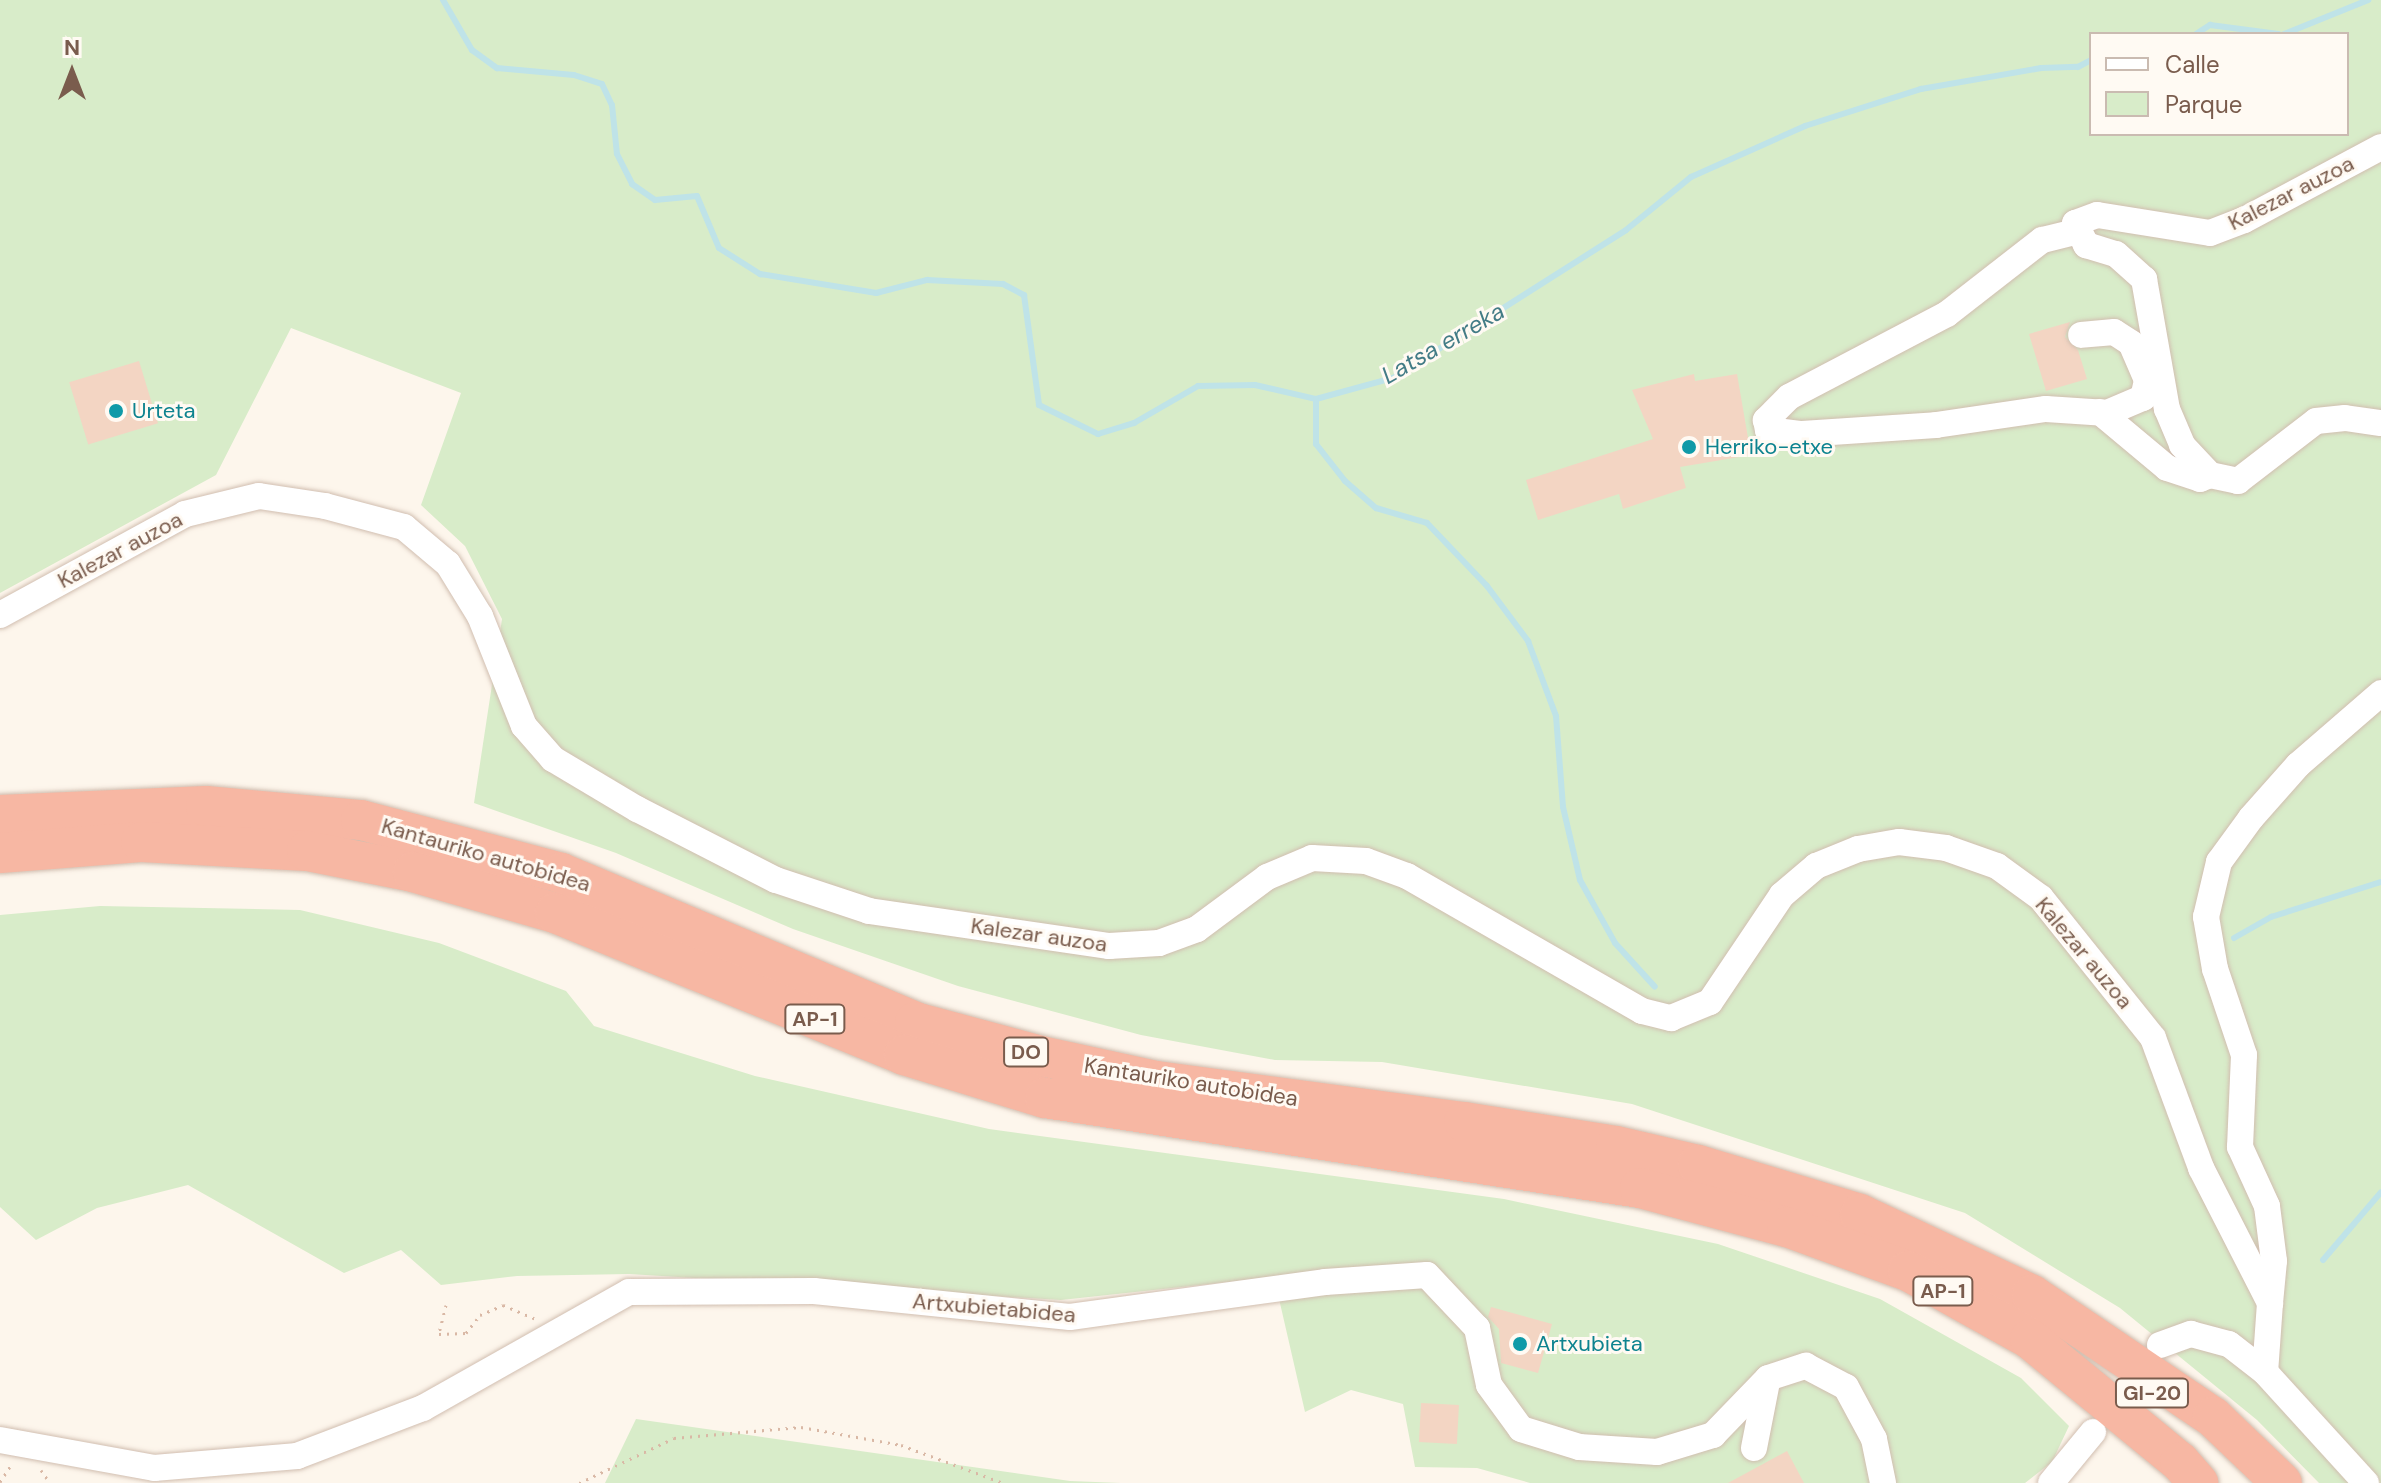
<!DOCTYPE html>
<style>
body{margin:0}
#map{position:relative;width:2381px;height:1483px;overflow:hidden;background:#fdf6ec;font-family:"DM Sans",sans-serif}
div>[style]{position:absolute}
[style*='--x']{left:calc(var(--x)*1px);top:calc(var(--y)*1px);width:calc(var(--w)*1px);rotate:calc(var(--a)*1deg)}
.green>*{inset:0;background:#d8ecc9}
.stream>*{height:6px;margin:-3px;padding:0 3px;transform-origin:3px;border-radius:3px;background:#bfe3e8}
.building>*{inset:0;background:#f3d5c3;transform-origin:0 0}
.path>*{height:3px;margin-top:-1.5px;transform-origin:0;background:repeating-linear-gradient(90deg,#d9b8a5 0 2px,transparent 0 8px)}
.roads{filter:drop-shadow(0 0 2px #d1beb0) drop-shadow(0 0 2px #d1beb0)}
.minor>*{height:26px;margin:-13px;padding:0 13px;transform-origin:13px;border-radius:13px;background:#fff}
.highway>*{height:40px;margin:-20px;padding:0 20px;transform-origin:20px;border-radius:20px;background:#f7b7a3}
.dots>*{width:22px;height:22px;translate:-50% -50%;box-sizing:border-box;border:4px solid #fffaf3;border-radius:50%}
span{translate:-50% -50%;white-space:nowrap;text-align:center;line-height:1.15;-webkit-text-stroke:6px #fffaf3;paint-order:stroke}
.shield-label span{padding:2px 6px;background:#fffaf3;border:2px solid;border-radius:6px;-webkit-text-stroke-width:0}
.shield-label{font-size:20px;color:#7a5c4d;font-weight:700}
.street-label{font-size:22px;color:#7a5c4d}
.culture-label{font-size:22px;color:#0d838f}
.left{translate:0 -50%;text-align:left}
.water-label{font-size:24px;color:#437c86;font-style:italic}
.legend{position:absolute;left:2089px;top:32px;width:260px;height:104px;box-sizing:border-box;background:#fffaf3;border:2px solid #cabbb1;margin:0;padding:10px 14px;list-style:none;font-size:24px;color:#7a5c4d}
.legend li{display:flex;align-items:center;gap:16px;height:40px}
.legend b{width:40px;border:2px solid #cabbb1}
.north{position:absolute;left:32px;top:32px;width:80px;height:80px;-webkit-text-stroke:6px #fffaf3;paint-order:stroke;rotate:0deg;font-size:22px;font-weight:700;line-height:32px;text-align:center;color:#7a5c4d}
.north::after{content:'';display:block;margin:auto;width:28px;height:36px;background:#7a5c4d;clip-path:polygon(50% 0,100% 100%,50% 72%,0 100%)}
</style>
<div id="map">
<div class="green">
<div style="clip-path:polygon(evenodd,0 0,2381px 0,2381px 1483px,2319px 1483px,2257px 1420px,2120px 1308px,1965px 1213px,1632px 1104px,1382px 1062px,1275px 1060px,1141px 1035px,958px 986px,793px 929px,616px 853px,474px 803px,502px 619px,465px 546px,421px 505px,461px 393px,291px 328px,216px 475px,0 593px,0 0,2091px 34px,2347px 34px,2347px 134px,2091px 134px,2091px 34px)"></div>
<div style="clip-path:polygon(100px 906px,300px 910px,439px 943px,566px 991px,594px 1026px,755px 1076px,989px 1129px,1504px 1199px,1718px 1244px,1880px 1299px,2021px 1378px,2069px 1426px,2052px 1462px,2025px 1483px,1530px 1483px,1477px 1468px,1415px 1467px,1403px 1404px,1351px 1390px,1305px 1412px,1274px 1277px,1061px 1300px,629px 1274px,517px 1276px,441px 1285px,401px 1250px,344px 1273px,188px 1185px,97px 1208px,36px 1240px,0 1207px,0 915px)"></div>
<div style="clip-path:polygon(636px 1419px,1070px 1481px,1121px 1483px,605px 1483px)"></div>
</div>
<div class="stream">
<div style="--x:443;--y:0;--w:58;--a:59.9"></div>
<div style="--x:472;--y:50;--w:31;--a:36"></div>
<div style="--x:497;--y:68;--w:77;--a:5.2"></div>
<div style="--x:574;--y:75;--w:29;--a:18"></div>
<div style="--x:602;--y:84;--w:23;--a:65"></div>
<div style="--x:612;--y:105;--w:49;--a:84.2"></div>
<div style="--x:617;--y:154;--w:34;--a:63"></div>
<div style="--x:632;--y:184;--w:28;--a:35"></div>
<div style="--x:655;--y:200;--w:42;--a:-5.4"></div>
<div style="--x:697;--y:196;--w:56;--a:67.1"></div>
<div style="--x:719;--y:248;--w:49;--a:32.4"></div>
<div style="--x:760;--y:274;--w:118;--a:9.3"></div>
<div style="--x:876;--y:293;--w:53;--a:-14.3"></div>
<div style="--x:927;--y:280;--w:76;--a:3"></div>
<div style="--x:1003;--y:284;--w:24;--a:28"></div>
<div style="--x:1024;--y:295;--w:111;--a:82.2"></div>
<div style="--x:1039;--y:405;--w:66;--a:26.2"></div>
<div style="--x:1098;--y:434;--w:38;--a:-17"></div>
<div style="--x:1134;--y:423;--w:74;--a:-30"></div>
<div style="--x:1198;--y:386;--w:57;--a:-1"></div>
<div style="--x:1255;--y:385;--w:63;--a:12.9"></div>
<div style="--x:1316;--y:399;--w:80;--a:-15.3"></div>
<div style="--x:1393;--y:378;--w:276;--a:-32.4"></div>
<div style="--x:1626;--y:230;--w:84;--a:-39.2"></div>
<div style="--x:1691;--y:177;--w:125;--a:-24.1"></div>
<div style="--x:1805;--y:126;--w:122;--a:-17.7"></div>
<div style="--x:1921;--y:89;--w:122;--a:-9.9"></div>
<div style="--x:2041;--y:68;--w:37;--a:-2"></div>
<div style="--x:2078;--y:67;--w:15;--a:-28"></div>
<div style="--x:2196;--y:34;--w:17;--a:-33"></div>
<div style="--x:2210;--y:25;--w:69;--a:7.5"></div>
<div style="--x:2284;--y:34;--w:91;--a:-22"></div>
<div style="--x:1316;--y:399;--w:45;--a:90"></div>
<div style="--x:1316;--y:444;--w:47;--a:51.9"></div>
<div style="--x:1345;--y:481;--w:41;--a:41.1"></div>
<div style="--x:1376;--y:508;--w:53;--a:16.4"></div>
<div style="--x:1427;--y:523;--w:87;--a:46.4"></div>
<div style="--x:1487;--y:586;--w:69;--a:53.3"></div>
<div style="--x:1528;--y:641;--w:80;--a:69.5"></div>
<div style="--x:1556;--y:716;--w:91;--a:85.6"></div>
<div style="--x:1563;--y:807;--w:75;--a:76.9"></div>
<div style="--x:1580;--y:880;--w:72;--a:60.9"></div>
<div style="--x:1615;--y:943;--w:59;--a:47.7"></div>
<div style="--x:2234;--y:938;--w:43;--a:-29.6"></div>
<div style="--x:2271;--y:917;--w:115;--a:-17.7"></div>
<div style="--x:2323;--y:1260;--w:89;--a:-49.5"></div>
</div>
<div class="building">
<div style="clip-path:polygon(2070px 322px,2065px 337px,2078px 350px,2087px 379px,2046px 391px,2029px 334px)"></div>
<div style="left:139px;top:361px;width:65px;height:73px;rotate:73deg"></div>
<div style="clip-path:polygon(1694px 374px,1695px 381px,1737px 374px,1751px 455px,1680px 467px,1686px 488px,1623px 509px,1619px 494px,1538px 520px,1526px 480px,1653px 439px,1632px 390px)"></div>
<div style="clip-path:polygon(1491px 1307px,1552px 1324px,1538px 1373px,1501px 1363px,1499px 1329px,1488px 1317px)"></div>
<div style="left:1421px;top:1403px;width:38px;height:39px;rotate:3deg"></div>
<div style="clip-path:polygon(1787px 1451px,1804px 1483px,1728px 1483px)"></div>
</div>
<div class="path">
<div style="--x:446;--y:1305;--w:30;--a:104"></div>
<div style="--x:439;--y:1334;--w:27;--a:-2"></div>
<div style="--x:466;--y:1333;--w:23;--a:-52"></div>
<div style="--x:480;--y:1315;--w:25;--a:-23"></div>
<div style="--x:503;--y:1305;--w:34;--a:23"></div>
<div style="--x:41;--y:1470;--w:16;--a:55"></div>
<div style="--x:0;--y:1482;--w:20;--a:-57"></div>
<div style="--x:579;--y:1483;--w:105;--a:-25.3"></div>
<div style="--x:674;--y:1438;--w:127;--a:-5"></div>
<div style="--x:801;--y:1427;--w:102;--a:10.2"></div>
<div style="--x:901;--y:1445;--w:109;--a:20.4"></div>
</div>
<div class="roads">
<div class="minor">
<div style="--x:2381;--y:147;--w:155;--a:151.9"></div>
<div style="--x:2244;--y:220;--w:36;--a:159"></div>
<div style="--x:2210;--y:233;--w:114;--a:-170.9"></div>
<div style="--x:2097;--y:215;--w:23;--a:160"></div>
<div style="--x:2075;--y:223;--w:25;--a:63"></div>
<div style="--x:2086;--y:245;--w:31;--a:17"></div>
<div style="--x:2116;--y:254;--w:38;--a:42"></div>
<div style="--x:2144;--y:279;--w:132;--a:80"></div>
<div style="--x:2167;--y:409;--w:39;--a:67"></div>
<div style="--x:2182;--y:445;--w:41;--a:47"></div>
<div style="--x:2210;--y:475;--w:29;--a:12"></div>
<div style="--x:2238;--y:481;--w:98;--a:-37.6"></div>
<div style="--x:2316;--y:421;--w:29;--a:-6"></div>
<div style="--x:2345;--y:418;--w:36;--a:8"></div>
<div style="--x:2079;--y:231;--w:38;--a:166"></div>
<div style="--x:2042;--y:240;--w:120;--a:142.1"></div>
<div style="--x:1947;--y:314;--w:178;--a:152.3"></div>
<div style="--x:1789;--y:397;--w:33;--a:135"></div>
<div style="--x:1766;--y:420;--w:10;--a:79"></div>
<div style="--x:1768;--y:430;--w:34;--a:7"></div>
<div style="--x:1802;--y:434;--w:134;--a:-3.8"></div>
<div style="--x:1936;--y:425;--w:111;--a:-8.3"></div>
<div style="--x:2046;--y:409;--w:61;--a:3.8"></div>
<div style="--x:2107;--y:413;--w:39;--a:-23"></div>
<div style="--x:2143;--y:398;--w:18;--a:-77"></div>
<div style="--x:2147;--y:380;--w:40;--a:-113.4"></div>
<div style="--x:2131;--y:343;--w:20;--a:-147"></div>
<div style="--x:2114;--y:332;--w:33;--a:175"></div>
<div style="--x:2100;--y:412;--w:87;--a:39.9"></div>
<div style="--x:2167;--y:468;--w:35;--a:18"></div>
<div style="--x:2200;--y:479;--w:11;--a:-22"></div>
<div style="--x:0;--y:615;--w:211;--a:-28.6"></div>
<div style="--x:185;--y:514;--w:76;--a:-13.7"></div>
<div style="--x:259;--y:496;--w:67;--a:8.6"></div>
<div style="--x:325;--y:506;--w:82;--a:14.9"></div>
<div style="--x:404;--y:527;--w:57;--a:40.1"></div>
<div style="--x:448;--y:564;--w:61;--a:58.4"></div>
<div style="--x:480;--y:616;--w:118;--a:68.2"></div>
<div style="--x:524;--y:726;--w:44;--a:48.7"></div>
<div style="--x:553;--y:759;--w:98;--a:30.8"></div>
<div style="--x:637;--y:809;--w:156;--a:27.1"></div>
<div style="--x:776;--y:880;--w:98;--a:18.4"></div>
<div style="--x:869;--y:911;--w:243;--a:8.3"></div>
<div style="--x:1109;--y:946;--w:50;--a:-3.4"></div>
<div style="--x:1159;--y:943;--w:40;--a:-20.2"></div>
<div style="--x:1197;--y:929;--w:87;--a:-36.6"></div>
<div style="--x:1267;--y:877;--w:49;--a:-22.9"></div>
<div style="--x:1312;--y:858;--w:54;--a:3.2"></div>
<div style="--x:1366;--y:861;--w:44;--a:20.1"></div>
<div style="--x:1407;--y:876;--w:271;--a:29.9"></div>
<div style="--x:1642;--y:1011;--w:30;--a:14"></div>
<div style="--x:1671;--y:1018;--w:42;--a:-22.3"></div>
<div style="--x:1710;--y:1002;--w:129;--a:-56.1"></div>
<div style="--x:1782;--y:895;--w:45;--a:-40.5"></div>
<div style="--x:1816;--y:866;--w:45;--a:-22"></div>
<div style="--x:1858;--y:849;--w:42;--a:-9.7"></div>
<div style="--x:1899;--y:842;--w:47;--a:7.3"></div>
<div style="--x:1946;--y:848;--w:54;--a:19.4"></div>
<div style="--x:1997;--y:866;--w:54;--a:36"></div>
<div style="--x:2041;--y:898;--w:179;--a:51.3"></div>
<div style="--x:2153;--y:1038;--w:139;--a:69.7"></div>
<div style="--x:2201;--y:1168;--w:152;--a:62.9"></div>
<div style="--x:2270;--y:1303;--w:69;--a:94.1"></div>
<div style="--x:2270;--y:1303;--w:42;--a:-84.6"></div>
<div style="--x:2274;--y:1261;--w:55;--a:-97.3"></div>
<div style="--x:2267;--y:1206;--w:65;--a:-114.6"></div>
<div style="--x:2240;--y:1147;--w:92;--a:-87.5"></div>
<div style="--x:2244;--y:1055;--w:91;--a:-108.6"></div>
<div style="--x:2215;--y:969;--w:53;--a:-99.8"></div>
<div style="--x:2206;--y:917;--w:57;--a:-76.7"></div>
<div style="--x:2219;--y:862;--w:54;--a:-54"></div>
<div style="--x:2251;--y:818;--w:71;--a:-48.4"></div>
<div style="--x:2298;--y:765;--w:110;--a:-40.9"></div>
<div style="--x:2160;--y:1345;--w:33;--a:-20"></div>
<div style="--x:2191;--y:1334;--w:39;--a:15"></div>
<div style="--x:2229;--y:1344;--w:46;--a:37.9"></div>
<div style="--x:2265;--y:1372;--w:150;--a:47.7"></div>
<div style="--x:0;--y:1440;--w:157;--a:10.3"></div>
<div style="--x:154;--y:1468;--w:144;--a:-4.8"></div>
<div style="--x:297;--y:1456;--w:135;--a:-20.9"></div>
<div style="--x:423;--y:1408;--w:236;--a:-29.4"></div>
<div style="--x:629;--y:1292;--w:185;--a:-0.3"></div>
<div style="--x:814;--y:1291;--w:257;--a:5.8"></div>
<div style="--x:1070;--y:1317;--w:257;--a:-7.8"></div>
<div style="--x:1325;--y:1282;--w:102;--a:-3.9"></div>
<div style="--x:1427;--y:1275;--w:73;--a:46.7"></div>
<div style="--x:1477;--y:1328;--w:58;--a:78.1"></div>
<div style="--x:1489;--y:1385;--w:54;--a:54"></div>
<div style="--x:1521;--y:1429;--w:61;--a:17.2"></div>
<div style="--x:1579;--y:1447;--w:78;--a:3.7"></div>
<div style="--x:1657;--y:1452;--w:59;--a:-16.9"></div>
<div style="--x:1713;--y:1435;--w:79;--a:-46"></div>
<div style="--x:1768;--y:1378;--w:40;--a:-18"></div>
<div style="--x:1806;--y:1366;--w:45;--a:27.7"></div>
<div style="--x:1846;--y:1387;--w:59;--a:61.7"></div>
<div style="--x:1874;--y:1439;--w:45;--a:78.4"></div>
<div style="--x:1754;--y:1448;--w:67;--a:-78.9"></div>
<div style="--x:2051;--y:1483;--w:66;--a:-50.5"></div>
</div>
<div class="highway">
<div style="--x:0;--y:815;--w:206;--a:-2.5"></div>
<div style="--x:206;--y:806;--w:156;--a:5.2"></div>
<div style="--x:361;--y:820;--w:207;--a:14.8"></div>
<div style="--x:561;--y:873;--w:384;--a:22.8"></div>
<div style="--x:915;--y:1022;--w:131;--a:15.1"></div>
<div style="--x:1041;--y:1056;--w:118;--a:12.3"></div>
<div style="--x:1156;--y:1081;--w:311;--a:7.6"></div>
<div style="--x:1464;--y:1122;--w:154;--a:9"></div>
<div style="--x:1616;--y:1146;--w:84;--a:13"></div>
<div style="--x:1698;--y:1165;--w:169;--a:16.8"></div>
<div style="--x:1860;--y:1214;--w:190;--a:25.2"></div>
<div style="--x:2032;--y:1295;--w:218;--a:34"></div>
<div style="--x:2213;--y:1417;--w:95;--a:43.7"></div>
<div style="--x:0;--y:853;--w:141;--a:-4.5"></div>
<div style="--x:141;--y:842;--w:166;--a:3.1"></div>
<div style="--x:307;--y:851;--w:108;--a:11.2"></div>
<div style="--x:413;--y:872;--w:148;--a:16.1"></div>
<div style="--x:555;--y:913;--w:377;--a:22.1"></div>
<div style="--x:904;--y:1055;--w:147;--a:17"></div>
<div style="--x:1045;--y:1098;--w:602;--a:8.6"></div>
<div style="--x:1640;--y:1188;--w:152;--a:14.9"></div>
<div style="--x:1787;--y:1227;--w:129;--a:20"></div>
<div style="--x:1908;--y:1271;--w:140;--a:29.1"></div>
<div style="--x:2030;--y:1339;--w:194;--a:39.4"></div>
<div style="--x:2180;--y:1462;--w:28;--a:49"></div>
</div>
</div>
<div class="dots">
<div style="left:116px;top:411px;background:#0f9aa8"></div>
<div style="left:1689px;top:447px;background:#0f9aa8"></div>
<div style="left:1520px;top:1344px;background:#0f9aa8"></div>
</div>
<div class="shield-label">
<span style="left:815px;top:1019px">AP-1</span>
<span style="left:1026px;top:1052px">DO</span>
<span style="left:1943px;top:1291px">AP-1</span>
<span style="left:2152px;top:1393px">GI-20</span>
</div>
<div class="street-label">
<span style="left:2291px;top:193px;rotate:-27deg">Kalezar auzoa</span>
<span style="left:120px;top:550px;rotate:-28deg">Kalezar auzoa</span>
<span style="left:486px;top:855px;rotate:16deg">Kantauriko autobidea</span>
<span style="left:1039px;top:935px;rotate:8deg">Kalezar auzoa</span>
<span style="left:2084px;top:953px;rotate:50deg">Kalezar auzoa</span>
<span style="left:1191px;top:1082px;rotate:9deg">Kantauriko autobidea</span>
<span style="left:994px;top:1308px;rotate:5deg">Artxubietabidea</span>
</div>
<div class="culture-label">
<span class="left" style="left:132px;top:411px">Urteta</span>
<span class="left" style="left:1705px;top:447px">Herriko-etxe</span>
<span class="left" style="left:1536px;top:1344px">Artxubieta</span>
</div>
<div class="water-label">
<span style="left:1443px;top:343px;rotate:-30deg">Latsa erreka</span>
</div>
<ul class="legend">
<li><b style="height:10px;background:#fff"></b>Calle</li>
<li><b style="height:22px;background:#d8ecc9"></b>Parque</li>
</ul>
<div class="north">N</div>
</div>
